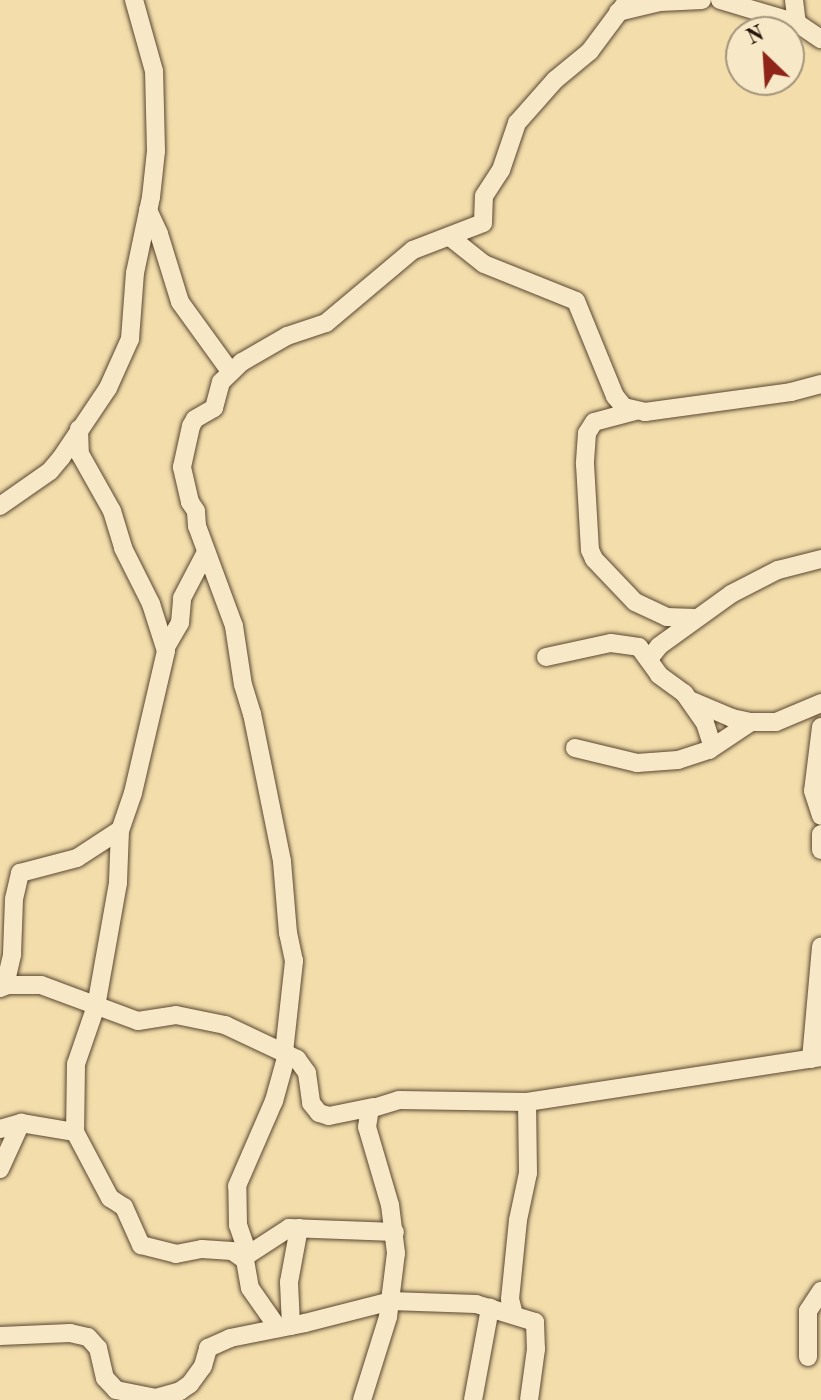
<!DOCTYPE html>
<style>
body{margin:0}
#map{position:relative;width:821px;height:1400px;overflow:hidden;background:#f2ddab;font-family:"Old Standard TT",serif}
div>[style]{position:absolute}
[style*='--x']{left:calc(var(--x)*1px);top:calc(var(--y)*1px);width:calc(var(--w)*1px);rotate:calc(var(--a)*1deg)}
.roads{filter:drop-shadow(0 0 2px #5a4631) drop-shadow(0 0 2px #5a4631)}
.minor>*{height:18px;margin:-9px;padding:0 9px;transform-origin:9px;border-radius:9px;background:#f7e9c8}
span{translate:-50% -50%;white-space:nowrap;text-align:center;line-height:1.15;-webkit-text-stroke:6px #f7e9c8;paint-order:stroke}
.north{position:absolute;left:725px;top:16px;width:80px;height:80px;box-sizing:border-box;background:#f7e9c8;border:2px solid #a4947b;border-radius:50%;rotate:335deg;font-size:22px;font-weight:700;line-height:32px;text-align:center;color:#271408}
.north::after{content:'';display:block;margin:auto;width:28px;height:36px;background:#8f2418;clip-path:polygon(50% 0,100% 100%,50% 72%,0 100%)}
</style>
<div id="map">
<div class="roads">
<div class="minor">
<div style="--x:720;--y:0;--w:80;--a:16.6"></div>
<div style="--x:797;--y:23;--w:29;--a:34"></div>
<div style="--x:794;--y:0;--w:23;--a:83"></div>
<div style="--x:618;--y:12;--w:43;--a:-13.4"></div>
<div style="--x:660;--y:2;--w:42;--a:-2.7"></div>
<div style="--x:148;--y:210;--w:26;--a:65"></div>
<div style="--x:159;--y:234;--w:71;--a:72.8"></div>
<div style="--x:180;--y:302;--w:85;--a:54.1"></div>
<div style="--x:450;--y:237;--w:43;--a:38.5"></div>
<div style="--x:484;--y:264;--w:99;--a:21.9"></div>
<div style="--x:576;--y:301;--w:103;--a:67.7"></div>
<div style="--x:615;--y:396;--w:14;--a:51"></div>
<div style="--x:624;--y:407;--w:22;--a:13"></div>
<div style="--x:645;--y:412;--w:147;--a:-7.8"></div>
<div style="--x:791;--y:392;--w:31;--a:-15"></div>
<div style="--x:635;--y:411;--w:42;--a:165"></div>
<div style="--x:594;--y:422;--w:13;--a:122"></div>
<div style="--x:587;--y:433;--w:31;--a:94"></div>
<div style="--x:585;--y:464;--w:86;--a:86.7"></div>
<div style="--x:590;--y:550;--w:10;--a:66"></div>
<div style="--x:594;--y:559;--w:59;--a:46.4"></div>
<div style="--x:635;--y:602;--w:35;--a:25"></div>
<div style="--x:667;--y:617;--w:28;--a:2"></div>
<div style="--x:79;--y:429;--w:25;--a:88"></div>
<div style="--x:80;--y:454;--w:65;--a:60.7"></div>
<div style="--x:112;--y:511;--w:39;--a:73"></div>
<div style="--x:123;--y:548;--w:63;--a:63.4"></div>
<div style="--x:151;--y:604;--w:49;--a:72.3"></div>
<div style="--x:166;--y:651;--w:146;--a:103.1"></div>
<div style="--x:133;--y:793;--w:39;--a:109"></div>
<div style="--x:120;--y:830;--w:53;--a:92.2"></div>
<div style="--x:118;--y:883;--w:125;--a:100.1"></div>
<div style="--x:96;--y:1006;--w:61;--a:109"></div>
<div style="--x:76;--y:1064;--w:68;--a:90.8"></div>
<div style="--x:75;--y:1132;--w:75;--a:62.1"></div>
<div style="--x:110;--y:1198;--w:17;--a:33"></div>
<div style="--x:124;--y:1207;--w:42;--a:65.9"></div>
<div style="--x:141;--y:1245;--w:36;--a:14"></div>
<div style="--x:176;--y:1254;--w:26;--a:-11"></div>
<div style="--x:202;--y:1249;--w:30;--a:4"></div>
<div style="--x:232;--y:1251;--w:16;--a:35"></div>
<div style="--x:245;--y:1260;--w:28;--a:80"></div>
<div style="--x:250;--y:1288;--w:49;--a:55"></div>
<div style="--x:0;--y:506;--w:61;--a:-35"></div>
<div style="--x:50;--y:471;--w:17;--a:-50"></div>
<div style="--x:61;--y:458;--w:84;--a:-56.1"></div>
<div style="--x:108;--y:388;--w:54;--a:-65.8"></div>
<div style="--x:130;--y:339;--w:66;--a:-85.7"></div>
<div style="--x:135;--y:273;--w:78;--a:-78.1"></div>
<div style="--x:151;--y:197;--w:46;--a:-83.8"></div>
<div style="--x:156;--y:151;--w:80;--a:-91.4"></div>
<div style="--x:154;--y:71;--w:74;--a:-105.7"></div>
<div style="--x:166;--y:647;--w:28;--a:-60"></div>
<div style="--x:180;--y:623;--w:25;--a:-85"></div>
<div style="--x:182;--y:598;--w:52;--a:-62.4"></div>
<div style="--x:546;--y:657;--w:66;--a:-12.2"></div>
<div style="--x:611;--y:643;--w:28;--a:8"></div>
<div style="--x:639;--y:647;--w:34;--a:54"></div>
<div style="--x:659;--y:675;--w:31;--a:36"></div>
<div style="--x:684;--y:693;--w:37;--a:55"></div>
<div style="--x:705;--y:723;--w:25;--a:72"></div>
<div style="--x:649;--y:659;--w:16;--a:-52"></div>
<div style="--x:659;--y:646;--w:89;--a:-35.8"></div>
<div style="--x:731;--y:594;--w:53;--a:-27.1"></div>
<div style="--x:778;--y:570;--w:44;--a:-14.3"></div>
<div style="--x:692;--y:701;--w:43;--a:23"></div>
<div style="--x:732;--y:718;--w:19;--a:12"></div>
<div style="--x:821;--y:727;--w:64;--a:97.1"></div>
<div style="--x:813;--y:791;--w:26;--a:72"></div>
<div style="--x:575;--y:748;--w:64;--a:13.6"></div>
<div style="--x:637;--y:763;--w:41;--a:-4.2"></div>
<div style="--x:678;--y:760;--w:33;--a:-18"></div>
<div style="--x:709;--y:750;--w:50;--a:-33.7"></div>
<div style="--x:751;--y:722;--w:25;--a:0"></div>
<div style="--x:776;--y:722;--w:49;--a:-22.9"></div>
<div style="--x:821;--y:834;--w:16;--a:90"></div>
<div style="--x:6;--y:981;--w:28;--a:-77"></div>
<div style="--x:12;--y:954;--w:55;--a:-87.9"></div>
<div style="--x:14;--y:899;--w:27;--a:-77"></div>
<div style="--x:20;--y:873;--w:59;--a:-14.7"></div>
<div style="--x:77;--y:858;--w:51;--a:-33.1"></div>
<div style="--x:0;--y:988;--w:9;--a:-21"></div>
<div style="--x:8;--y:985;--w:33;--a:0"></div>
<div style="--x:41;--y:985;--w:103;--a:20.4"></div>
<div style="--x:138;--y:1021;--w:38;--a:-9"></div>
<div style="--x:176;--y:1015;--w:50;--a:11.5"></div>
<div style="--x:225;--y:1025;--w:80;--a:25.3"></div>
<div style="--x:297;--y:1059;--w:17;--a:54"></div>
<div style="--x:307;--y:1073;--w:30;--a:82"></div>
<div style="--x:311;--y:1103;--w:13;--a:51"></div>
<div style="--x:319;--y:1113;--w:10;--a:17"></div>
<div style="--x:329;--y:1116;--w:45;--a:-11.6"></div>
<div style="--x:284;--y:1052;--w:92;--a:-83.7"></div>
<div style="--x:294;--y:961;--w:29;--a:-102"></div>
<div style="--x:288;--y:933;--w:72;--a:-94.8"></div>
<div style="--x:282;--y:861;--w:150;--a:-101.5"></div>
<div style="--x:252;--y:714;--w:30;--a:-107"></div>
<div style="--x:243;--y:685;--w:60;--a:-98.7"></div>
<div style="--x:234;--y:626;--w:107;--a:-110.3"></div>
<div style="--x:197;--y:526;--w:15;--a:-94"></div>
<div style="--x:196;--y:511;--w:11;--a:-124"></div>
<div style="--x:190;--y:502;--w:36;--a:-103"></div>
<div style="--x:182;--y:467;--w:42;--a:-77.6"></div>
<div style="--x:191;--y:426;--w:8;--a:-60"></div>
<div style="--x:195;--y:419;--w:22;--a:-30"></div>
<div style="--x:214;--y:408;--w:27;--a:-75"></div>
<div style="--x:221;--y:382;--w:29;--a:-44"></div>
<div style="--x:242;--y:362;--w:52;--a:-30"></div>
<div style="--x:287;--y:336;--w:41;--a:-18.4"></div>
<div style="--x:326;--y:323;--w:114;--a:-40"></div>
<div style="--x:413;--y:250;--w:75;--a:-21.1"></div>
<div style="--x:483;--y:223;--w:27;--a:-88"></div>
<div style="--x:484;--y:196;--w:31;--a:-57"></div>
<div style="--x:501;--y:170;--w:50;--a:-71.2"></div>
<div style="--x:517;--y:123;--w:57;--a:-48.5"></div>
<div style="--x:555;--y:80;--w:45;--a:-39.6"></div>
<div style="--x:590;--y:51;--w:64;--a:-53.3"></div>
<div style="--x:811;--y:1059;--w:113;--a:-84.9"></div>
<div style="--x:0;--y:1129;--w:22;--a:-16"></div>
<div style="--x:21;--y:1123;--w:55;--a:9.5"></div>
<div style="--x:0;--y:1169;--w:51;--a:-65.5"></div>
<div style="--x:248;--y:1254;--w:31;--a:-109"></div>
<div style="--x:238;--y:1225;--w:39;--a:-91"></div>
<div style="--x:237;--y:1186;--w:93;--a:-66.5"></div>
<div style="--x:274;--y:1101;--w:49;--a:-74.5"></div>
<div style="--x:243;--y:1258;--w:55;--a:-33.1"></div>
<div style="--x:289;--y:1228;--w:106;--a:2.2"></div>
<div style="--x:514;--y:1315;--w:16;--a:-104"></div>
<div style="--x:510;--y:1299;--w:79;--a:-84.2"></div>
<div style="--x:518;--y:1220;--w:48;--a:-78"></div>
<div style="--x:528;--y:1173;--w:71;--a:-90.8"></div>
<div style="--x:291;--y:1326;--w:44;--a:-92.6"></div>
<div style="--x:289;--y:1282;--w:55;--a:-79.5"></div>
<div style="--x:0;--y:1336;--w:70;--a:-2.5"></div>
<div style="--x:70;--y:1333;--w:18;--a:13"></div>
<div style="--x:88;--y:1337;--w:15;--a:48"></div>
<div style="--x:98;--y:1348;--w:31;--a:77"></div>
<div style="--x:105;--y:1378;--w:16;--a:47"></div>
<div style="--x:116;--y:1390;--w:41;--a:11.3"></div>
<div style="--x:156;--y:1398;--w:25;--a:-16"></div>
<div style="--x:180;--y:1391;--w:12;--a:-35"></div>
<div style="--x:190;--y:1384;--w:22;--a:-54"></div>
<div style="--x:203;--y:1366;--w:19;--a:-74"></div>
<div style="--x:208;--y:1348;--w:24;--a:-24"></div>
<div style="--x:230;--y:1338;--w:76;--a:-11.3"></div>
<div style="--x:305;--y:1323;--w:89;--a:-14.3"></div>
<div style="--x:391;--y:1301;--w:85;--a:2"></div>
<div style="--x:476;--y:1304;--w:62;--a:17"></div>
<div style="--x:535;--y:1322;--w:27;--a:88"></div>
<div style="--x:536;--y:1349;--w:51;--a:97.8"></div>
<div style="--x:808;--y:1357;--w:46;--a:-90"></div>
<div style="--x:808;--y:1311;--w:24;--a:-57"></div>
<div style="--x:362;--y:1400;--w:87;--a:-72.6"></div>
<div style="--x:388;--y:1317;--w:64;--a:-82.9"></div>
<div style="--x:396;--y:1253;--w:48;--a:-97.1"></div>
<div style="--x:390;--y:1205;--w:81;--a:-106.4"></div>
<div style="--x:367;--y:1127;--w:18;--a:-81"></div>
<div style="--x:370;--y:1109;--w:30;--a:-17"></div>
<div style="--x:399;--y:1100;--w:128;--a:0.9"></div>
<div style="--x:527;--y:1102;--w:297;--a:-8.7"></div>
<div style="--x:473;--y:1400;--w:94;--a:-79.5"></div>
</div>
</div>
<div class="north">N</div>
</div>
